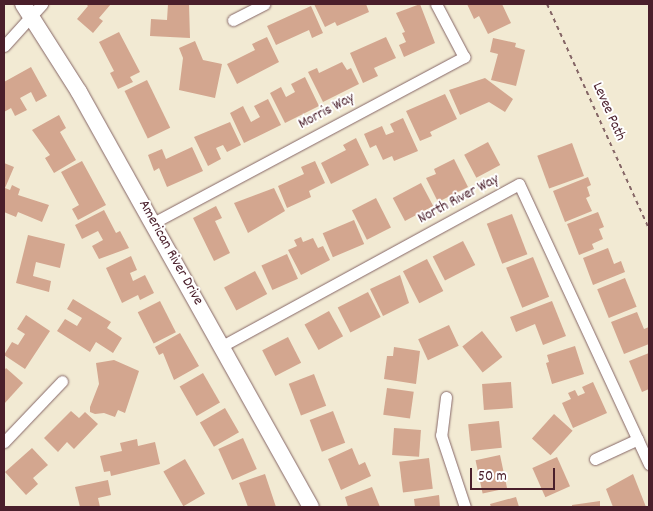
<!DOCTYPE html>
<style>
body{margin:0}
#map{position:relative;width:653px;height:511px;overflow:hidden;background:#f2ead3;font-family:Dekko,sans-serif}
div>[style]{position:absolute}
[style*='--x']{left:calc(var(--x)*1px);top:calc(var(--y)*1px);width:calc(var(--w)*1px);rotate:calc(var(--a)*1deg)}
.building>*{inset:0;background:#d3a68f;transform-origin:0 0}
.path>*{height:2px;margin-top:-1px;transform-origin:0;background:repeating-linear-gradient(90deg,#856666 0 4px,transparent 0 8px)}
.roads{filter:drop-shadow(0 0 1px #856666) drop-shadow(0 0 1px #856666)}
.street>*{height:11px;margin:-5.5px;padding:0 5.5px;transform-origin:5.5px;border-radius:5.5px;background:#fff}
.secondary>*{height:16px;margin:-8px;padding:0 8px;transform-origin:8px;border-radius:8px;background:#fff}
span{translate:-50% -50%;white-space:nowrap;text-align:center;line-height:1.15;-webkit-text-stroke:4px #fff;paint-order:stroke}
.street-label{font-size:15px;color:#4a1f2b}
.frame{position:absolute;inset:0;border:5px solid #4a1f2b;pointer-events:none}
.scale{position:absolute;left:470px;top:468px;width:85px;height:22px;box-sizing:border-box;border:2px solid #4a1f2b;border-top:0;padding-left:6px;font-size:15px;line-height:18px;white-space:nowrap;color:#4a1f2b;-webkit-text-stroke:4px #fff;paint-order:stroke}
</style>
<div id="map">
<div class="building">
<div style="clip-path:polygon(86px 4px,111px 4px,99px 18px,103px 21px,93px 33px,77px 19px,88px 6px)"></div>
<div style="clip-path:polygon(168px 4px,189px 4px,190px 38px,150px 36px,151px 19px,167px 20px)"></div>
<div style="clip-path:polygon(314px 4px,366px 4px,369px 12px,337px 26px,335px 22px,325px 27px)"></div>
<div style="clip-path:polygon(420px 4px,435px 43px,404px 57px,399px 45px,406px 42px,402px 33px,405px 32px,396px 13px)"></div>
<div style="clip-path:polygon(467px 4px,502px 4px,511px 23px,488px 34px,479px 16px,474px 19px)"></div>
<div style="clip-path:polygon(311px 6px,323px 33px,312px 38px,309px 30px,276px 45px,267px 26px)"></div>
<div style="clip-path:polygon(119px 32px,140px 72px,130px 77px,133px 82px,118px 89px,110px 73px,114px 71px,99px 42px)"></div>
<div style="clip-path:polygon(267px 37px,279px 62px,237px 84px,227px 64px,255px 50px,252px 44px)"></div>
<div style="clip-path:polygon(386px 37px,396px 58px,374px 68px,378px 76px,363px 83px,350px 53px)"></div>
<div style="clip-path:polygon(493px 38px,516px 43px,515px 47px,525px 50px,516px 86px,491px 80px,498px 54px,490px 52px)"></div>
<div style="clip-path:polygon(195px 41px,203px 60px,222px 64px,215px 98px,179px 90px,183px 58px,179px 48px)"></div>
<div style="clip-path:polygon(342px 62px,347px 70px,351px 68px,359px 84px,323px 102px,308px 72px,317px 68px,319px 73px)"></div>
<div style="clip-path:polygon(31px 67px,47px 96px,36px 102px,31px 92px,20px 98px,27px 110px,15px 116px,11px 108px,4px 112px,4px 82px)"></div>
<div style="clip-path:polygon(305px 77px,319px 106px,285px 123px,270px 93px,281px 87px,286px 97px,295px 92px,291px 84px)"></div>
<div style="clip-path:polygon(485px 78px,513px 99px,505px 112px,489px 102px,460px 115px,449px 90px)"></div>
<div style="left:147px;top:80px;width:53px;height:25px;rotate:64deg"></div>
<div style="clip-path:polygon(445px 94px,457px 119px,430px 132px,432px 136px,420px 141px,406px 111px)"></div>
<div style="clip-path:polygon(268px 99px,281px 125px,244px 143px,230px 113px,243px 106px,251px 122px,260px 117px,254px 106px)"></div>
<div style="clip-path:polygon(59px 115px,66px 128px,60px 132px,76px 160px,54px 173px,45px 158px,50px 155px,32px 130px)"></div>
<div style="clip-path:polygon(403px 118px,418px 151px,394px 161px,392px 156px,383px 160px,376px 145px,370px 148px,364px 134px,382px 126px,386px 135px,394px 132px,390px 124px)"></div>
<div style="clip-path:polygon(230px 122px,241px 145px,227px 152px,223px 145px,216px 148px,221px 159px,208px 166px,194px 137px)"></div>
<div style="clip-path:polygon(356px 138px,369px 165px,331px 184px,321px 163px,346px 150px,343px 145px)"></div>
<div style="left:488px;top:142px;width:26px;height:27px;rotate:62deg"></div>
<div style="left:572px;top:143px;width:35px;height:37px;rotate:70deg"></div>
<div style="clip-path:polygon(192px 147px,203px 171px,167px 187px,159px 168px,154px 171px,148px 155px,162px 149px,166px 159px)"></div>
<div style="clip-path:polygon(454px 159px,468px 187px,438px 202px,426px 178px,436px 174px,434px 169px)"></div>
<div style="clip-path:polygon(82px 161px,106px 205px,78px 220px,72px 209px,79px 205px,61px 172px)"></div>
<div style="clip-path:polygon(315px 161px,325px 183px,309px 191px,311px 197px,287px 208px,278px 186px,304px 174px,301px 167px)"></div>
<div style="clip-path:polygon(4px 163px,14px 167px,5px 188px,10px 190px,12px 185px,20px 189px,18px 195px,49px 205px,42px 222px,18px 212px,16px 217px,4px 212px)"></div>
<div style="clip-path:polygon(588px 177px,591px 185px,587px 187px,590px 196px,586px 198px,592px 211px,565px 222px,553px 191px)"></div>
<div style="left:421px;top:183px;width:26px;height:32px;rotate:62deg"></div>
<div style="clip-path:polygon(274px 188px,285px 211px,248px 233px,234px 203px)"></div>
<div style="left:376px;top:198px;width:33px;height:27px;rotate:63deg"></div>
<div style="clip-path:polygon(216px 206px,222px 218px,215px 221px,230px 253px,214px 261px,193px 218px)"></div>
<div style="clip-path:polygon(104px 210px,116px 233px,120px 231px,129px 248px,99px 259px,92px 246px,103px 240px,98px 231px,82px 239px,75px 225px)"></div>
<div style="clip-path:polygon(598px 212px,604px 227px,599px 229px,603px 239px,592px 244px,594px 249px,579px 255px,567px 224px)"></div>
<div style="left:512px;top:214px;width:43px;height:27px;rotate:69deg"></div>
<div style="left:354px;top:220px;width:26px;height:34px;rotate:67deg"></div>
<div style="clip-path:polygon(28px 235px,65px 244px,60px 268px,36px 262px,33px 276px,51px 281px,49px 292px,16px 283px)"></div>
<div style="clip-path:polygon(301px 237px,303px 242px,313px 238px,318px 248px,323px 246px,330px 260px,301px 275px,288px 250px,297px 246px,294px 240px)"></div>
<div style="left:463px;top:241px;width:27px;height:34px;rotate:63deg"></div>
<div style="clip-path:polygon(608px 248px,614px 264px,621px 261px,625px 272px,593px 285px,583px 258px)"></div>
<div style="left:287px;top:254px;width:27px;height:28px;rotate:66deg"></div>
<div style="clip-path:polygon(131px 256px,137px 270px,130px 273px,133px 281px,145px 275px,154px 293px,140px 300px,138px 295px,122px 303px,106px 268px)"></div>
<div style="left:533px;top:257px;width:43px;height:29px;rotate:68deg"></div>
<div style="left:427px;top:259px;width:36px;height:27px;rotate:63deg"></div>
<div style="left:255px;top:271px;width:26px;height:35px;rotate:62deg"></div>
<div style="clip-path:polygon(400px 275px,409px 303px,383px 316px,370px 289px)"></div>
<div style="left:625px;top:278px;width:31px;height:30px;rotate:68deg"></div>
<div style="left:368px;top:292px;width:28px;height:34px;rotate:63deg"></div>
<div style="clip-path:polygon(73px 299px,111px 322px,107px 328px,122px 338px,113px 353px,96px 342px,90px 352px,57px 331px,65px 319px,77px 326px,82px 318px,67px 309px)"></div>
<div style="left:160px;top:301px;width:35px;height:25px;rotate:63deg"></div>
<div style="clip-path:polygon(552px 301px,566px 336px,543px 345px,535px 324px,516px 332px,510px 317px)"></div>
<div style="left:329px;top:311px;width:29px;height:28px;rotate:61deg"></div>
<div style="clip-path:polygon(637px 312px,644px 329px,649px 327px,649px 344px,624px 354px,611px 322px)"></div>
<div style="clip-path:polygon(26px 315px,50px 331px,25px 369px,4px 355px,12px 342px,18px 345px,25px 334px,17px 329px)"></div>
<div style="left:449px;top:325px;width:23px;height:34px;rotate:65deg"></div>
<div style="left:482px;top:331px;width:33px;height:25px;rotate:52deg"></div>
<div style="clip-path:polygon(180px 333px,199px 366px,174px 380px,163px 353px,159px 355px,155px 347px)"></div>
<div style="left:288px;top:337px;width:29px;height:29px;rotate:63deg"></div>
<div style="clip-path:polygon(575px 346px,584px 374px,552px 384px,546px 363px,549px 362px,547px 355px)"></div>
<div style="clip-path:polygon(394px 347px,420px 351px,416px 384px,384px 379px,387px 356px,393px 356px)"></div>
<div style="clip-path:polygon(649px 353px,649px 389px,642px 392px,629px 361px)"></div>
<div style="clip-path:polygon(114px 360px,139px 371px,125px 413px,118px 410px,115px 417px,104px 413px,95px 414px,90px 412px,90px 407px,99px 384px,96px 363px)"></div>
<div style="clip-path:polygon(6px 368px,23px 383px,4px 404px,4px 371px)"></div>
<div style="left:203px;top:373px;width:34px;height:27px;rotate:60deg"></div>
<div style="left:314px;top:374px;width:34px;height:27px;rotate:69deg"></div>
<div style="left:511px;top:382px;width:26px;height:29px;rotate:86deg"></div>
<div style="clip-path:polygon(593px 382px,607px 413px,573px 428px,562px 403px,571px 399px,568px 393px,575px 390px,578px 396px,585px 393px,582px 387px)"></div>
<div style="left:387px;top:388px;width:27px;height:27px;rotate:8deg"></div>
<div style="left:225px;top:408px;width:28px;height:29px;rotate:60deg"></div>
<div style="clip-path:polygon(71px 411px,79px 418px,85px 412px,98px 424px,74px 449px,67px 442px,58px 452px,44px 438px)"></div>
<div style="left:333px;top:411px;width:34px;height:25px;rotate:69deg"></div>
<div style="left:554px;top:414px;width:25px;height:33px;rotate:42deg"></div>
<div style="left:499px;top:421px;width:27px;height:31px;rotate:84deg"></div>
<div style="left:394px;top:428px;width:27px;height:27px;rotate:4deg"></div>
<div style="left:243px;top:438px;width:34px;height:27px;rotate:66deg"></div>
<div style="clip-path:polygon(137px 439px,138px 446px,155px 442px,160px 464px,111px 476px,110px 471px,104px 472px,100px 456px,122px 451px,120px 443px)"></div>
<div style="clip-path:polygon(32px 448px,48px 465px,33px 478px,38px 484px,26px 495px,5px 472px)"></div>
<div style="clip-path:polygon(352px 448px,359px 465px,365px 462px,371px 476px,341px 490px,328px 459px)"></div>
<div style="left:500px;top:455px;width:34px;height:25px;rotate:78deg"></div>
<div style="left:557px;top:457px;width:32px;height:27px;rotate:66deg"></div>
<div style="left:429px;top:458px;width:31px;height:30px;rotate:83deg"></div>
<div style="left:185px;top:459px;width:40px;height:25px;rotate:60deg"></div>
<div style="clip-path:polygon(265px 474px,276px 507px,248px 507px,239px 483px)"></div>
<div style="clip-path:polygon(633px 474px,646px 507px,613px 507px,606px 489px)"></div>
<div style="clip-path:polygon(108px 480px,111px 495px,98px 498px,100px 507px,80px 507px,75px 487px)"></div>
<div style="clip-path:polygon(372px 487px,380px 507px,348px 507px,345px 497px)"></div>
<div style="clip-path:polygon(439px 495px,440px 507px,415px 507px,414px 499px)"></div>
<div style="clip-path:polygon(516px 497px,519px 507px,491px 507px,490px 504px)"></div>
<div style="clip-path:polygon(600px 501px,600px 507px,572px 507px,572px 505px)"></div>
</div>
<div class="path">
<div style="--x:547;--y:4;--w:247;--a:65.6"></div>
</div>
<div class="roads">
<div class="street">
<div style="--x:233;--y:20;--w:35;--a:-27"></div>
<div style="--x:4;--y:46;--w:57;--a:-47.9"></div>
<div style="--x:153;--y:223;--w:353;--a:-28.1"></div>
<div style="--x:464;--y:57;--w:60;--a:-117.8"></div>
<div style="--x:222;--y:346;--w:338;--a:-28.6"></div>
<div style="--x:519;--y:184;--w:309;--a:65.1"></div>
<div style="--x:446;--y:397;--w:38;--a:97"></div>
<div style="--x:441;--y:435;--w:76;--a:71.6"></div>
<div style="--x:4;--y:442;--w:84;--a:-46.4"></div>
<div style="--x:595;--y:459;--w:47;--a:-24.9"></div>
</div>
<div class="secondary">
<div style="--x:23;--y:4;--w:104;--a:57.5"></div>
<div style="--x:79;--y:92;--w:475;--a:60.8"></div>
</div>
</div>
<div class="street-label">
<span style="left:327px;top:112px;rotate:-28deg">Morris Way</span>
<span style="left:608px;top:112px;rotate:66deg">Levee Path</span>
<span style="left:459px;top:200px;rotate:-28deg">North River Way</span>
<span style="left:170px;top:253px;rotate:61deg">American River Drive</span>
</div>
<div class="frame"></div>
<div class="scale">50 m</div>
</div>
